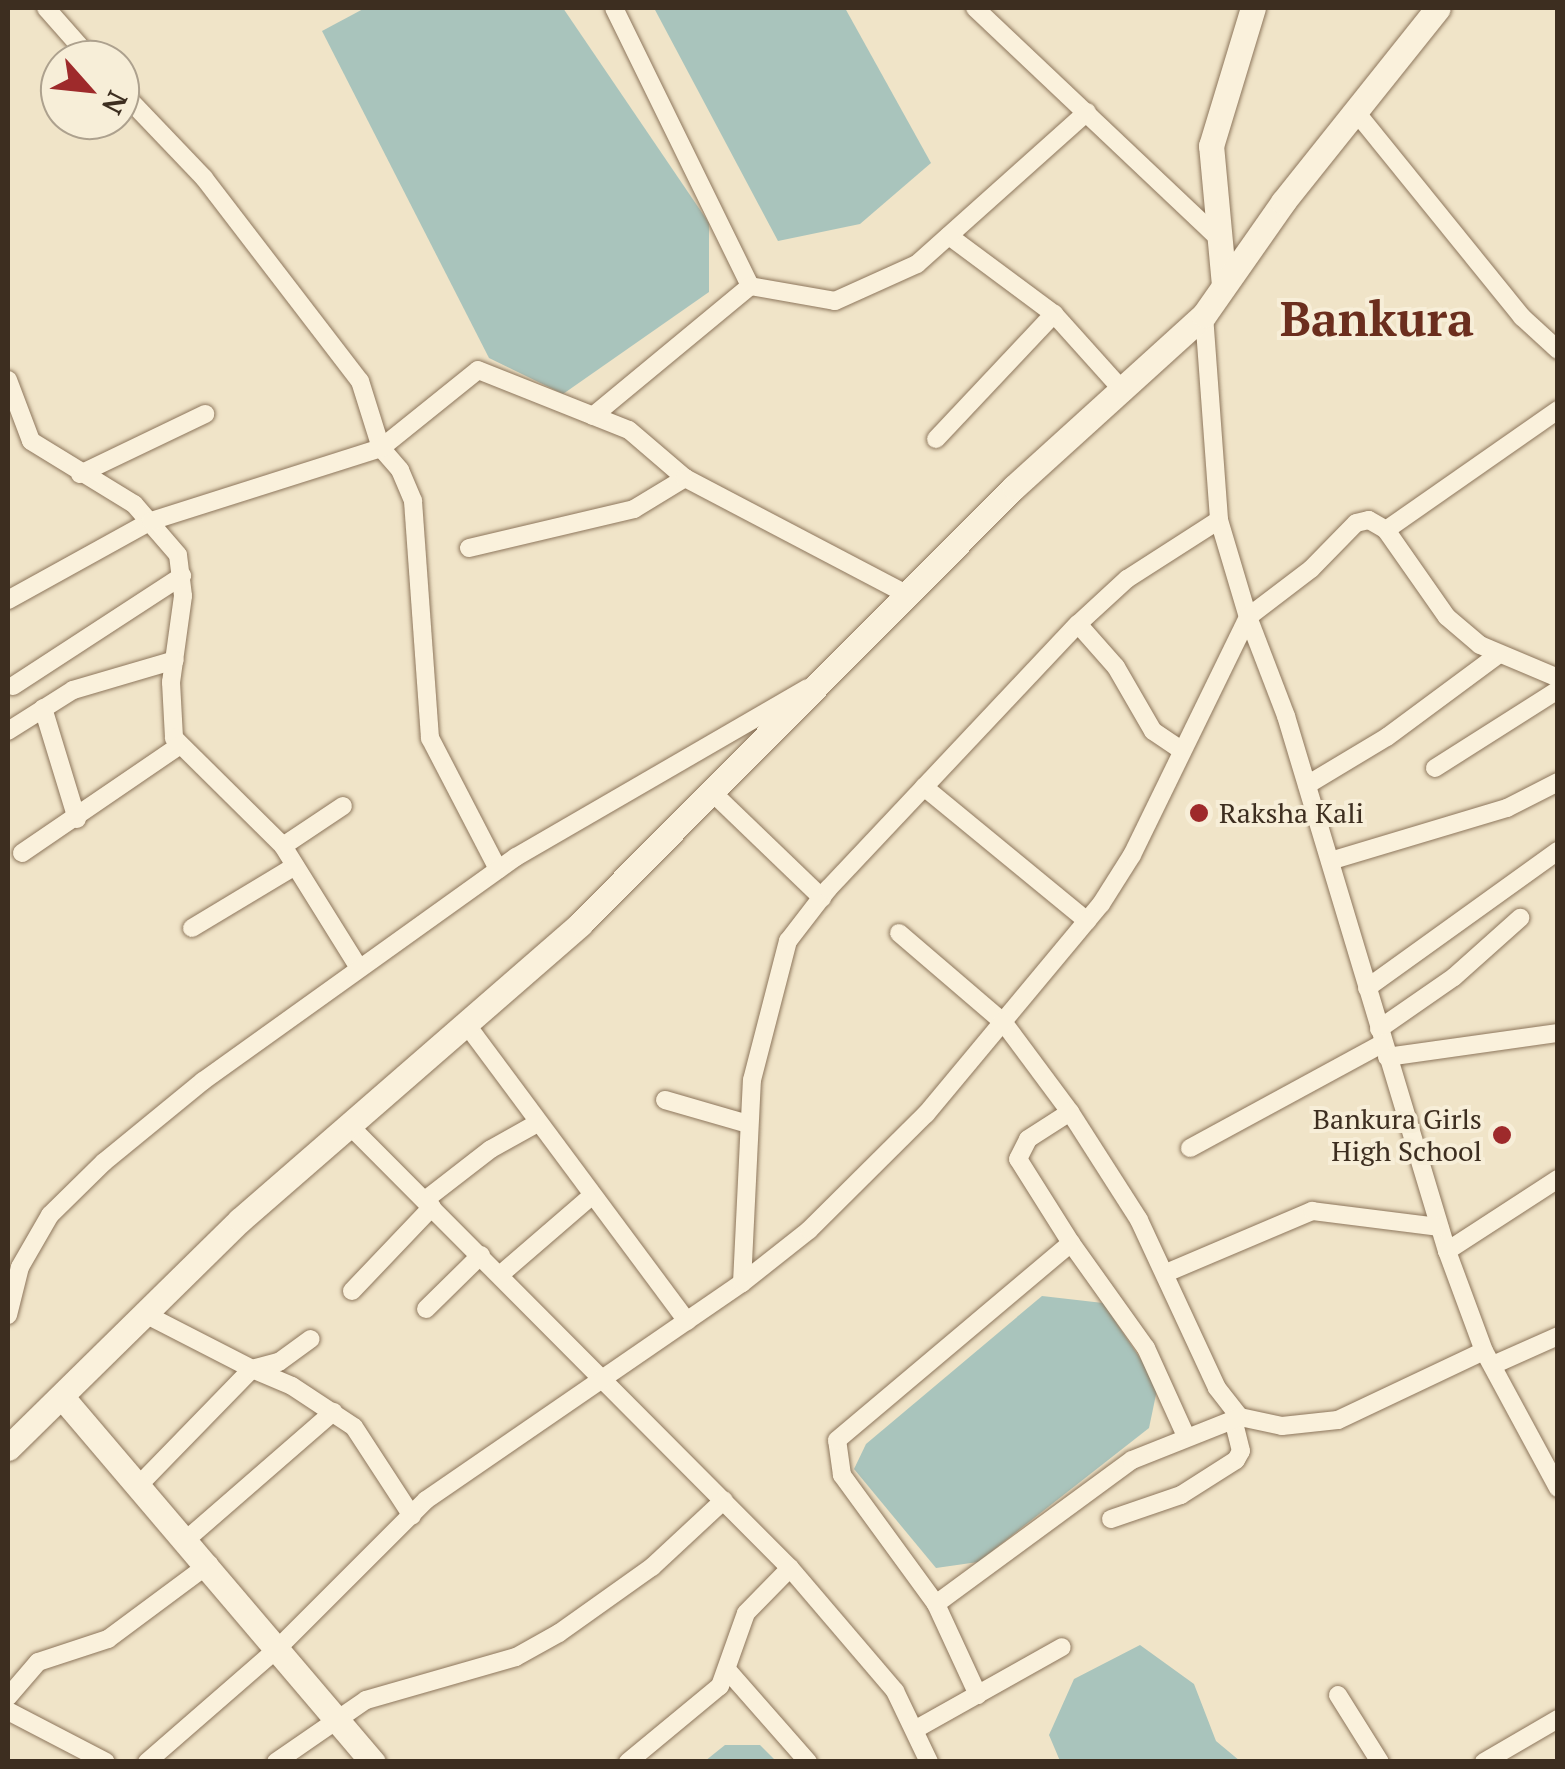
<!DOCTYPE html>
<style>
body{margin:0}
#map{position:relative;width:1565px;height:1769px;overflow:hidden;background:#f0e4c8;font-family:"PT Serif",serif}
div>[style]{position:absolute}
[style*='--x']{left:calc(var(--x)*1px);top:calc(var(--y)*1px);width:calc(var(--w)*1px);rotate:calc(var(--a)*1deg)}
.water>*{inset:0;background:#a9c4bc}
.roads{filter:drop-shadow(0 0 2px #8d765c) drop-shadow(0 0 2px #8d765c)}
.street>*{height:18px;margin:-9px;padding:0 9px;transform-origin:9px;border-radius:9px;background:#faf1dc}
.secondary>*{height:25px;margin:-12.5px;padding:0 12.5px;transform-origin:12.5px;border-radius:12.5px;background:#faf1dc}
.dots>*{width:28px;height:28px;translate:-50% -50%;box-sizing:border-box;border:5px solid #f7eed8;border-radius:50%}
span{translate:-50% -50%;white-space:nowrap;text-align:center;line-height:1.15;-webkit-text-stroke:8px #f7eed8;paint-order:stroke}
.poi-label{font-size:28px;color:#3d2e20}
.left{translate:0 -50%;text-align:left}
.right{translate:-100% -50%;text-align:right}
.town-label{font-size:48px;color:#6b2e1e;font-weight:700}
.frame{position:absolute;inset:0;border:10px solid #3d2e20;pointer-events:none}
.north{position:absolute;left:40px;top:40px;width:100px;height:100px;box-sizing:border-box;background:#f7eed8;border:2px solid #ada18e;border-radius:50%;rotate:117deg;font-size:28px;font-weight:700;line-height:40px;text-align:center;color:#3d2e20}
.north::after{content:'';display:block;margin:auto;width:35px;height:45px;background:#9e2a2b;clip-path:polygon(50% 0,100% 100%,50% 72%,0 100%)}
</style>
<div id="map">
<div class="water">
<div style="clip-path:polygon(365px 8px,563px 8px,709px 223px,709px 292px,563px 394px,489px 358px,322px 31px)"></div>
<div style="clip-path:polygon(654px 8px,845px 8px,931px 163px,860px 224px,778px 241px)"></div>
<div style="clip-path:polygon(1042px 1296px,1103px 1303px,1158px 1385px,1149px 1428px,978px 1562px,936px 1568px,854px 1469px,866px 1444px)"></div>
<div style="clip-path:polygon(1140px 1645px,1194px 1684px,1216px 1741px,1240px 1761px,1060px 1761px,1049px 1735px,1074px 1679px)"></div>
<div style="clip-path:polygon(725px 1745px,760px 1745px,776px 1761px,705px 1761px)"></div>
</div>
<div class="roads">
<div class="street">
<div style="--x:46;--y:8;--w:69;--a:48.5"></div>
<div style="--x:614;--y:8;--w:309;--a:63.9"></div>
<div style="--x:975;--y:8;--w:332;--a:43.4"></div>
<div style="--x:120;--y:90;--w:122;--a:46.3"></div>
<div style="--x:204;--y:178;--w:256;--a:52.5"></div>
<div style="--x:360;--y:381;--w:70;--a:72.6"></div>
<div style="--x:381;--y:448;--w:29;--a:49"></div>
<div style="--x:400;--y:470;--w:34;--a:67"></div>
<div style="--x:413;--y:501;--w:238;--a:85.9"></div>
<div style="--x:430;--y:738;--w:148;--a:62.6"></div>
<div style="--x:1356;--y:112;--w:264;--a:51"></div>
<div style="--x:1522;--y:317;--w:49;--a:42.5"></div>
<div style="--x:949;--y:236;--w:131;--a:36.6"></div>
<div style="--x:1054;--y:314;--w:105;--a:48.1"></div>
<div style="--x:1204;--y:315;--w:206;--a:85.8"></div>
<div style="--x:1219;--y:520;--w:101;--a:73.4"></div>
<div style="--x:1248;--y:617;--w:106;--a:69"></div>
<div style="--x:1286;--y:716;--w:559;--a:73.25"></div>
<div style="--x:1447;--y:1251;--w:107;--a:69.7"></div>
<div style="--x:1484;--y:1351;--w:156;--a:61.6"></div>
<div style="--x:8;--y:380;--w:65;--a:69.3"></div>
<div style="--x:31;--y:441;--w:121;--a:31.5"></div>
<div style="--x:134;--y:504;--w:67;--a:49.2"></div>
<div style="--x:178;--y:555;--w:41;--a:83"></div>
<div style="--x:183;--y:596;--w:87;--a:97.9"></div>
<div style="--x:171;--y:682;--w:56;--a:86.9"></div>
<div style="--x:174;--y:738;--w:153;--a:44.7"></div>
<div style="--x:283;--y:846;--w:140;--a:58.1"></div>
<div style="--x:593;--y:416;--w:204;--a:-39.6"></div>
<div style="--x:750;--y:286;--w:86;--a:10"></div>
<div style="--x:835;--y:301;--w:90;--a:-24.3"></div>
<div style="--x:917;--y:264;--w:228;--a:-41.8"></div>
<div style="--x:936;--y:439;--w:172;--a:-46.7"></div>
<div style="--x:80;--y:474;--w:139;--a:-25.6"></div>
<div style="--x:1386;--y:530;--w:210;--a:-34.9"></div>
<div style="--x:469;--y:548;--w:170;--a:-13.3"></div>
<div style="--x:634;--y:509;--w:60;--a:-31.3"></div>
<div style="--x:8;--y:600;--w:163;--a:-28.9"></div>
<div style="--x:151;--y:521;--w:241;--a:-17.6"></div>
<div style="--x:381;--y:448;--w:124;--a:-38.8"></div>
<div style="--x:478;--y:370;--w:162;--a:21.7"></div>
<div style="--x:629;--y:430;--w:74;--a:40.6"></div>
<div style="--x:685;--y:478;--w:252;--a:27.7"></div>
<div style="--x:1078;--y:624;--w:57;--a:48.5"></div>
<div style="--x:1116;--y:667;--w:74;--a:60"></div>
<div style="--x:1153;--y:731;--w:34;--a:34"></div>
<div style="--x:13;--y:686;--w:202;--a:-33.1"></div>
<div style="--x:43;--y:708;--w:116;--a:73"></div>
<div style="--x:8;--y:731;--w:77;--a:-32.2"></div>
<div style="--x:73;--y:690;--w:106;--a:-16.4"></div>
<div style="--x:1435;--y:768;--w:146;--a:-32.4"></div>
<div style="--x:1307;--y:785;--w:93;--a:-31"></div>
<div style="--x:1387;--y:737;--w:139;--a:-36.5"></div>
<div style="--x:924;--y:787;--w:211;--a:39.4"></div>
<div style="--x:714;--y:794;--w:150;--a:43.9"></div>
<div style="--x:283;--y:846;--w:72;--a:-33.7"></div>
<div style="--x:22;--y:853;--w:190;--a:-34.3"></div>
<div style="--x:1330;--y:861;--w:185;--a:-16.7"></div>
<div style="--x:1507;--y:808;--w:57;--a:-27"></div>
<div style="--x:192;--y:928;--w:120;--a:-31"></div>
<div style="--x:899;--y:933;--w:138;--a:40.6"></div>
<div style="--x:1004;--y:1023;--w:111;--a:53.4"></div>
<div style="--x:1070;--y:1112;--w:128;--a:57.4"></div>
<div style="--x:1139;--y:1220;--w:185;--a:65.1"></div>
<div style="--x:1217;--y:1388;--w:37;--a:52"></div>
<div style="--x:1240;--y:1417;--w:43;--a:12.1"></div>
<div style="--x:1282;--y:1426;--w:56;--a:-6.1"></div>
<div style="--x:1338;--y:1420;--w:161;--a:-25.3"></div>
<div style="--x:1367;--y:988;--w:235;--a:-35.7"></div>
<div style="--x:467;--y:1025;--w:369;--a:53.4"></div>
<div style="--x:1379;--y:1029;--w:91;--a:-34.7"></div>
<div style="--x:1454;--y:977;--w:89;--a:-41.8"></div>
<div style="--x:1387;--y:1057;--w:173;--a:-8"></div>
<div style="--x:665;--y:1100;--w:86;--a:16.1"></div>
<div style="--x:351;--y:1127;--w:622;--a:45.13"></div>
<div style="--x:790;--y:1568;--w:162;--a:49.5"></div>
<div style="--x:895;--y:1691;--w:79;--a:64.4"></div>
<div style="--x:1190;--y:1148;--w:220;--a:-28.5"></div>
<div style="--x:425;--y:1200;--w:83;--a:-37.7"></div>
<div style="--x:491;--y:1149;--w:51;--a:-29.1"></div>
<div style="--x:1071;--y:1243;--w:129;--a:54.5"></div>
<div style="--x:1146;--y:1348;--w:94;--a:65.6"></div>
<div style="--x:1447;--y:1251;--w:132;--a:-33"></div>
<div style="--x:1166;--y:1273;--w:159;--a:-23"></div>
<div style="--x:1312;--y:1211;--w:128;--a:7.2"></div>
<div style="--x:501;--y:1274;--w:116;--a:-40.8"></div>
<div style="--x:742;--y:1283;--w:203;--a:-87.2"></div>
<div style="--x:752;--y:1080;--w:144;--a:-75.5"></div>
<div style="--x:788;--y:941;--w:66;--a:-52.4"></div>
<div style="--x:828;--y:889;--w:364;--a:-46.7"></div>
<div style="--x:1078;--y:624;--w:67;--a:-42.6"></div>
<div style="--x:1127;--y:579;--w:109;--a:-32.7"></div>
<div style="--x:352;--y:1291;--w:116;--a:-46.4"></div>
<div style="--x:426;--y:1309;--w:77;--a:-44.5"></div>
<div style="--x:145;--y:1314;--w:120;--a:27.2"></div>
<div style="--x:252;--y:1369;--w:28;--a:-15"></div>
<div style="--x:279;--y:1362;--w:39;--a:-36"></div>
<div style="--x:8;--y:1315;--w:49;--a:-76"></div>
<div style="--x:20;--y:1267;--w:60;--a:-60"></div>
<div style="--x:50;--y:1215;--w:76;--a:-44.5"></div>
<div style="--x:104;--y:1162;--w:128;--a:-39.3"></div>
<div style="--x:203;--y:1081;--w:385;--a:-35.6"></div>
<div style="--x:516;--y:857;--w:337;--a:-30.1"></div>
<div style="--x:1493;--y:1365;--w:71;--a:-24"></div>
<div style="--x:139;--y:1485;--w:162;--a:-45.8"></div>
<div style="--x:252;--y:1369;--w:43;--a:23"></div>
<div style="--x:292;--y:1386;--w:74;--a:33.5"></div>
<div style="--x:354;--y:1427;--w:106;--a:56.9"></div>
<div style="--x:1111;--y:1519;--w:74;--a:-18.9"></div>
<div style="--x:1181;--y:1495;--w:65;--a:-32.5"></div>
<div style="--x:1236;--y:1460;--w:10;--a:-61"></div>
<div style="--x:1241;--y:1451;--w:33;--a:-104"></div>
<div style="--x:187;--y:1539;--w:194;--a:-41"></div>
<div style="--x:936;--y:1604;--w:243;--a:-36.3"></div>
<div style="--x:1132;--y:1460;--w:116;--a:-21.7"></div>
<div style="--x:729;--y:1672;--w:120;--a:48.7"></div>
<div style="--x:978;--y:1695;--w:100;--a:-114.8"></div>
<div style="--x:936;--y:1604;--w:160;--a:-126.1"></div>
<div style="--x:842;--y:1475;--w:35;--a:-98"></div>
<div style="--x:837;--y:1440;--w:306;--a:-40.1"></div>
<div style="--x:1071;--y:1243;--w:99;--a:-122.2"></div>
<div style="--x:1018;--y:1159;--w:22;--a:-63"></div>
<div style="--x:1028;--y:1139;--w:50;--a:-32.7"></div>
<div style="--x:1338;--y:1695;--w:79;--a:57.9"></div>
<div style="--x:8;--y:1697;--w:46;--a:-49.4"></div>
<div style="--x:38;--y:1662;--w:74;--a:-18.2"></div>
<div style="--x:108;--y:1639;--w:126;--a:-36.6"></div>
<div style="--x:8;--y:1711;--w:110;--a:27.5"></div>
<div style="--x:916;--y:1729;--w:167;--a:-29.3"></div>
<div style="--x:147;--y:1762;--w:171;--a:-41"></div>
<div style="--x:276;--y:1650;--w:212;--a:-45"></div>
<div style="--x:426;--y:1500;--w:383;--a:-34.5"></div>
<div style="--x:742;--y:1283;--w:85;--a:-38.3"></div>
<div style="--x:809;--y:1230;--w:165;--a:-44.8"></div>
<div style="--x:926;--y:1114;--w:273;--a:-50.2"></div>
<div style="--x:1101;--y:904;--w:58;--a:-57.7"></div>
<div style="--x:1132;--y:855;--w:265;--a:-64"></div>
<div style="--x:1248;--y:617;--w:79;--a:-37.3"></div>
<div style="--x:1311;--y:569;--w:64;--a:-45.6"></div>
<div style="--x:1356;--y:523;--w:13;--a:-13"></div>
<div style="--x:1369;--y:520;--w:20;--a:30"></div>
<div style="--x:1386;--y:530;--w:106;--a:55"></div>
<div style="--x:1447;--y:617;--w:43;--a:40.3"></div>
<div style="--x:1480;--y:645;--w:85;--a:22.9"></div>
<div style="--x:276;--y:1762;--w:109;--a:-34.6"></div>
<div style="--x:366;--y:1700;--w:156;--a:-16"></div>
<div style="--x:516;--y:1657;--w:49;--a:-29.2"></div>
<div style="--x:559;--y:1633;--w:114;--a:-35.4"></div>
<div style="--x:652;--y:1567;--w:98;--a:-42.9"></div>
<div style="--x:628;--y:1762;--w:119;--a:-39.6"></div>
<div style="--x:720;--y:1686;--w:77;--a:-70.4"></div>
<div style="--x:746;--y:1613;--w:63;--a:-45.6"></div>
<div style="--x:1484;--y:1762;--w:86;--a:-30.2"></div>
</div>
<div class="secondary">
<div style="--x:1224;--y:285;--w:140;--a:-95.3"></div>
<div style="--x:1211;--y:146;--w:144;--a:-73.1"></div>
<div style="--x:62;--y:1397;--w:480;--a:49.6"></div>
<div style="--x:8;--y:1448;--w:325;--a:-44.5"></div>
<div style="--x:240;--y:1220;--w:451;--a:-41"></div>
<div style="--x:580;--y:924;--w:616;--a:-45.2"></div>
<div style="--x:1014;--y:487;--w:256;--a:-42.2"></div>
<div style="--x:1204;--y:315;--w:138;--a:-55"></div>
<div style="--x:1283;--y:202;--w:248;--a:-51.4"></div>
</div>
</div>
<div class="dots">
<div style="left:1199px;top:813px;background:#9e2a2b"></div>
<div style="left:1502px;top:1135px;background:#9e2a2b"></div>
</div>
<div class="poi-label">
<span class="left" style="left:1219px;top:813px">Raksha Kali</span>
<span class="right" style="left:1482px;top:1135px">Bankura Girls<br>High School</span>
</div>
<div class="town-label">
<span style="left:1377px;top:319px">Bankura</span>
</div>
<div class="frame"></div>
<div class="north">N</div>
</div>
